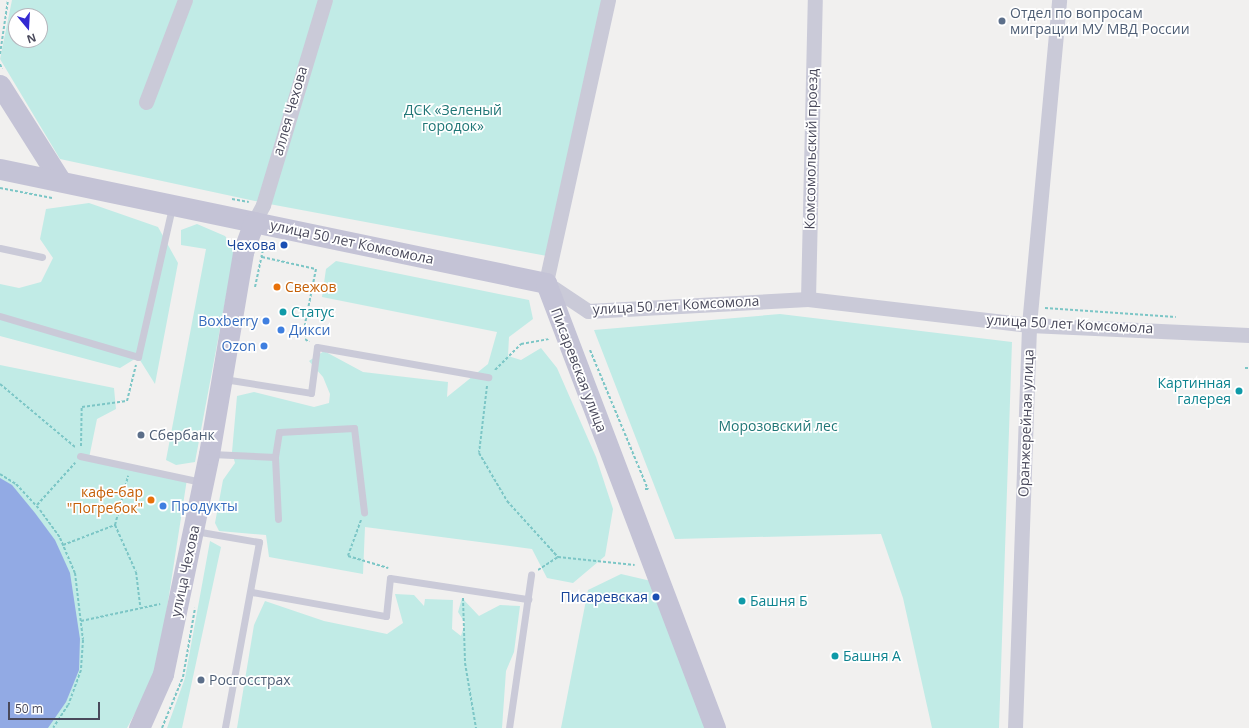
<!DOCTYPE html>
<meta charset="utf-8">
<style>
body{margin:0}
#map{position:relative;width:1249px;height:728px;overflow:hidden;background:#f1f0ef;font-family:"Open Sans",sans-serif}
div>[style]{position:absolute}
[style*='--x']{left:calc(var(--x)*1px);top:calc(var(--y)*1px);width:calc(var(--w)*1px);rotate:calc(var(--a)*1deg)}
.green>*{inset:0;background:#c1ebe6}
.water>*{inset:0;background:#92aae4}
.path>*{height:2px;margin-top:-1px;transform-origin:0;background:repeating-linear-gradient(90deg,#7cc6c6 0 3px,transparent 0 5px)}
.lane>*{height:7px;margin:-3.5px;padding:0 3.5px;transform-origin:3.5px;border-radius:3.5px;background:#cacad8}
.street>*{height:15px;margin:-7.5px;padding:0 7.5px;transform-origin:7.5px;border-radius:7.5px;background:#cacad8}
.secondary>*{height:21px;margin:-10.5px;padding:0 10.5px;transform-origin:10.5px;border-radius:10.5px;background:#c4c3d6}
.dots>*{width:11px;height:11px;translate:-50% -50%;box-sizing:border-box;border:2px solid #fff;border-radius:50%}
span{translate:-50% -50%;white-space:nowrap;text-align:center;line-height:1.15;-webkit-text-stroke:3.5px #fff;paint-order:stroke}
.service-label{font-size:14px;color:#4e5e75}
.left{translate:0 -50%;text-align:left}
.park-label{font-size:14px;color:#1f7676}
.street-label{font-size:14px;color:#49495b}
.transit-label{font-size:14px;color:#164399}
.right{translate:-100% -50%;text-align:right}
.food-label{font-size:14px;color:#c56008}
.culture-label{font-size:14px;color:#0d838f}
.shop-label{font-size:14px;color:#366cbe}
.north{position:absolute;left:8px;top:8px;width:40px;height:40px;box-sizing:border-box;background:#fff;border:1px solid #b6b6bd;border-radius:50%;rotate:162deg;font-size:11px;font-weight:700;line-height:16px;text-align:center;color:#49495b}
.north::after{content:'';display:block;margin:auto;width:14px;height:18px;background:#3329d2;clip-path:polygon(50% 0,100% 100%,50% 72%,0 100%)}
.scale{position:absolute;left:8px;top:702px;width:92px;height:18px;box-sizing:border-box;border:2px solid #49495b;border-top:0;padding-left:5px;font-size:12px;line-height:14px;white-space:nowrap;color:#49495b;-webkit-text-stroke:3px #fff;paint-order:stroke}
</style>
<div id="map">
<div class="green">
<div style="clip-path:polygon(evenodd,12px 0,603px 0,547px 256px,264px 203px,60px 159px,0 59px,12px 0,16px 16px,40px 16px,40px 40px,16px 40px,16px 16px)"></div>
<div style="clip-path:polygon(89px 203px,158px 227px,178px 263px,155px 384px,138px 357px,120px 368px,0 336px,0 284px,19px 288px,41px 282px,53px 258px,40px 239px,46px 209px)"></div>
<div style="clip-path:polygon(197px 224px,225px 236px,235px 249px,195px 462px,176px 465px,166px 460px,206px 249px,181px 245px,181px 230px)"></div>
<div style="clip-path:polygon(336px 261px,529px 300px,533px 319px,509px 337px,508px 356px,521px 360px,541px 348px,557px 368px,596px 457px,613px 509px,605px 556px,573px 583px,547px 578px,532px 549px,365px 527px,363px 574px,269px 557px,266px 535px,219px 531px,215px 523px,223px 480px,235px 463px,232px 452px,237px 396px,254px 392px,314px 407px,329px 403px,330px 394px,323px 377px,309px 361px,324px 351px,363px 372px,448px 382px,447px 397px,488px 364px,497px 332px,322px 297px,326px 269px)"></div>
<div style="clip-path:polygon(780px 314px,1012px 342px,999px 728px,932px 728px,903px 598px,881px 534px,675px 539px,594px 330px)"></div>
<div style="clip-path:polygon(0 365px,114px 388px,116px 409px,97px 419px,89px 458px,187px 479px,157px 673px,127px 728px,0 728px)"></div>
<div style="clip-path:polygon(210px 541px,221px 547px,182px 728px,167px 728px,185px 678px)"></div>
<div style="clip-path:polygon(621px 574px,651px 581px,708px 728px,561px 728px,588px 590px)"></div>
<div style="clip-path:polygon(395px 594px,414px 595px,424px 606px,425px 599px,453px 600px,452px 629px,461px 636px,465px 623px,458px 612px,462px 598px,479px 616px,500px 605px,520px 606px,514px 652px,506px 671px,502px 728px,237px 728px,254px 625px,265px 601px,324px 621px,387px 634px,403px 623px)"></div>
</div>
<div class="water">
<div style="clip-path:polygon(0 478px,12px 485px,35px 513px,55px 540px,70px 573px,80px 639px,79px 670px,66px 702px,48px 728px,0 728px)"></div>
</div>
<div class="path">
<div style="--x:0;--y:54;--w:55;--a:-81.6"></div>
<div style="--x:0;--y:64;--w:5;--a:68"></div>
<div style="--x:0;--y:188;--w:53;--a:10.9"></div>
<div style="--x:232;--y:199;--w:17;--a:10"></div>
<div style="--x:262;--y:257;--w:55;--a:12.5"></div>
<div style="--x:316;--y:269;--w:56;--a:101.3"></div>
<div style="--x:305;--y:324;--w:15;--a:90"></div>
<div style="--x:305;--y:339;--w:5;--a:37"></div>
<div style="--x:255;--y:287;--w:43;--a:-77.9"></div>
<div style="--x:1045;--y:308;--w:131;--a:3.9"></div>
<div style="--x:590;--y:350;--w:151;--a:67.4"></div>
<div style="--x:648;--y:489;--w:5;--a:180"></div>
<div style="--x:1245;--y:368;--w:4;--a:0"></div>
<div style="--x:495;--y:370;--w:37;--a:-45"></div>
<div style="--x:521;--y:344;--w:28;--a:-10"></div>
<div style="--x:0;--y:384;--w:98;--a:40"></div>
<div style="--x:487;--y:386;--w:67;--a:96.8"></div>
<div style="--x:479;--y:453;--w:56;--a:59.7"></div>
<div style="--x:507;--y:501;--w:76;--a:47.7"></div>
<div style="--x:81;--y:446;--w:39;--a:-89"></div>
<div style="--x:82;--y:407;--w:45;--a:-7.6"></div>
<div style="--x:127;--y:401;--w:37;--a:-76"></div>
<div style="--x:0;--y:474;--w:19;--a:32"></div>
<div style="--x:16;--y:484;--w:35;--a:47"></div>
<div style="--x:40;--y:510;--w:34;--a:54"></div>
<div style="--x:60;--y:538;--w:38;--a:67"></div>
<div style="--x:75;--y:573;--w:67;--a:83.2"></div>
<div style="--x:83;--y:640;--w:30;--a:94"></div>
<div style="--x:81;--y:670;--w:37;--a:110"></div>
<div style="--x:68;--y:705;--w:27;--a:123"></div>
<div style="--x:37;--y:505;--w:57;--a:-47.9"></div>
<div style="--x:361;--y:520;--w:38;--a:110"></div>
<div style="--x:348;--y:556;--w:42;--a:16.7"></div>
<div style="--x:115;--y:525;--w:51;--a:65.9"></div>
<div style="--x:136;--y:572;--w:35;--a:83"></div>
<div style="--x:63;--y:545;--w:56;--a:-21"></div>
<div style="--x:115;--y:525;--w:51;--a:-75.1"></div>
<div style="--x:538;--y:570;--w:24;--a:-33"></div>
<div style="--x:558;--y:557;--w:77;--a:5.9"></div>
<div style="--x:463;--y:598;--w:65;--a:88.2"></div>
<div style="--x:465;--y:663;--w:66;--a:80.4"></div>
<div style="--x:81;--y:621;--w:81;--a:-12.1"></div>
<div style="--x:162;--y:728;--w:55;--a:-67.6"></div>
<div style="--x:183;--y:677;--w:70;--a:-80.1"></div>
</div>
<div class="lane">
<div style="--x:0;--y:248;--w:43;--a:12.1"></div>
<div style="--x:0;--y:316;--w:144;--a:16.5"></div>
<div style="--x:138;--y:357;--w:154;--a:-77.2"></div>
<div style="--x:224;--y:379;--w:88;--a:9.1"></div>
<div style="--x:311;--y:393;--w:46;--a:-82.6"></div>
<div style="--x:317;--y:347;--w:174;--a:10"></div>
<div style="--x:211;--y:454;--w:64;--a:2.7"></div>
<div style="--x:275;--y:457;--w:25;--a:-81"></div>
<div style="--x:279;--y:432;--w:75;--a:-3.1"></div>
<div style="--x:354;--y:428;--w:85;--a:83.2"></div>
<div style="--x:80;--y:456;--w:124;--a:12.1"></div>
<div style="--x:275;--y:457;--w:62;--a:87.2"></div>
<div style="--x:195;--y:531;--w:65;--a:9.8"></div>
<div style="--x:259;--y:542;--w:189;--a:100.4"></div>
<div style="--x:252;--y:592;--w:136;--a:10.2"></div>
<div style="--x:386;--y:616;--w:38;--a:-84"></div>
<div style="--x:390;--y:578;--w:140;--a:8.7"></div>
<div style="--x:509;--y:728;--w:155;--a:-81.8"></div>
</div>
<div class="street">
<div style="--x:608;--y:0;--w:290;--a:102.4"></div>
<div style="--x:546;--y:283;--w:50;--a:33.7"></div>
<div style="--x:588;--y:311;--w:220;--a:-3.1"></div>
<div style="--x:808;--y:299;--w:223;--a:6.7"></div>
<div style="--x:1029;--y:325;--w:220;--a:2.6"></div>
<div style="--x:146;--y:102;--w:109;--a:-69.1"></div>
<div style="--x:254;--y:222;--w:19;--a:-62"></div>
<div style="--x:263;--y:205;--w:214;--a:-73.2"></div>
<div style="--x:808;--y:299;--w:299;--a:-88.7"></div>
<div style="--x:1015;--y:728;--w:403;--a:-88"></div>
<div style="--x:1029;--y:325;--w:326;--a:-84.7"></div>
</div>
<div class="secondary">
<div style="--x:0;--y:85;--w:112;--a:57.7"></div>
<div style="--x:0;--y:169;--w:558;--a:11.79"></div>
<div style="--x:546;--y:283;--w:476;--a:69.2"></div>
<div style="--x:139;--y:728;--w:59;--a:-66"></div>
<div style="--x:163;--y:674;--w:225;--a:-78.2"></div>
<div style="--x:209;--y:454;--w:205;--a:-80.4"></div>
<div style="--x:243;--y:252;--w:32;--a:-70"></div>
</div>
<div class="dots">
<div style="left:1002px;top:21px;background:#5c6f8a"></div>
<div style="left:284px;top:245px;background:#1a4fb4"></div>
<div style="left:277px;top:287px;background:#e8710a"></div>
<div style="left:283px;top:312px;background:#0f9aa8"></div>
<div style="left:266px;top:321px;background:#3f7fe0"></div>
<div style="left:281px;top:330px;background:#3f7fe0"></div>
<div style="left:264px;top:346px;background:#3f7fe0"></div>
<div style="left:1239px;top:391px;background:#0f9aa8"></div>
<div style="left:141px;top:435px;background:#5c6f8a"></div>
<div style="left:151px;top:500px;background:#e8710a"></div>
<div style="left:163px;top:506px;background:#3f7fe0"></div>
<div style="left:656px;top:597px;background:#1a4fb4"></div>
<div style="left:742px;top:601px;background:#0f9aa8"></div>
<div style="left:835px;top:656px;background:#0f9aa8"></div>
<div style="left:201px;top:680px;background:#5c6f8a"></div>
</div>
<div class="service-label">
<span class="left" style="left:1010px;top:21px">Отдел по вопросам<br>миграции МУ МВД России</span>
<span class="left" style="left:149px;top:435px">Сбербанк</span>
<span class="left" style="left:209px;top:680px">Росгосстрах</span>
</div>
<div class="park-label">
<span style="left:453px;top:118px">ДСК «Зеленый<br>городок»</span>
<span style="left:778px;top:426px">Морозовский лес</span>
</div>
<div class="street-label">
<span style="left:290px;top:111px;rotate:-74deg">аллея Чехова</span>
<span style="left:811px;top:149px;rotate:-89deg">Комсомольский проезд</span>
<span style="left:352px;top:242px;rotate:12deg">улица 50 лет Комсомола</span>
<span style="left:676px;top:305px;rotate:-3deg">улица 50 лет Комсомола</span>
<span style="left:1070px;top:324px;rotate:3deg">улица 50 лет Комсомола</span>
<span style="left:579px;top:370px;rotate:69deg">Писаревская улица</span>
<span style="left:1026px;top:423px;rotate:-88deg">Оранжерейная улица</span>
<span style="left:185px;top:571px;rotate:-78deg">улица Чехова</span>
</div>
<div class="transit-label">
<span class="right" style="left:276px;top:245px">Чехова</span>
<span class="right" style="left:648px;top:597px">Писаревская</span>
</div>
<div class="food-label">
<span class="left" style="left:285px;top:287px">Свежов</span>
<span class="right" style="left:143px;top:500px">кафе-бар<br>"Погребок"</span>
</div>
<div class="culture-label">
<span class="left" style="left:291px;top:312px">Статус</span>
<span class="right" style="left:1231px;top:391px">Картинная<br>галерея</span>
<span class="left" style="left:750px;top:601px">Башня Б</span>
<span class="left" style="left:843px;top:656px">Башня А</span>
</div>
<div class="shop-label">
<span class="right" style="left:258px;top:321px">Boxberry</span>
<span class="left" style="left:289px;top:330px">Дикси</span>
<span class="right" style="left:256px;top:346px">Ozon</span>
<span class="left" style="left:171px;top:506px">Продукты</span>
</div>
<div class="north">N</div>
<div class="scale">50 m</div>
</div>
